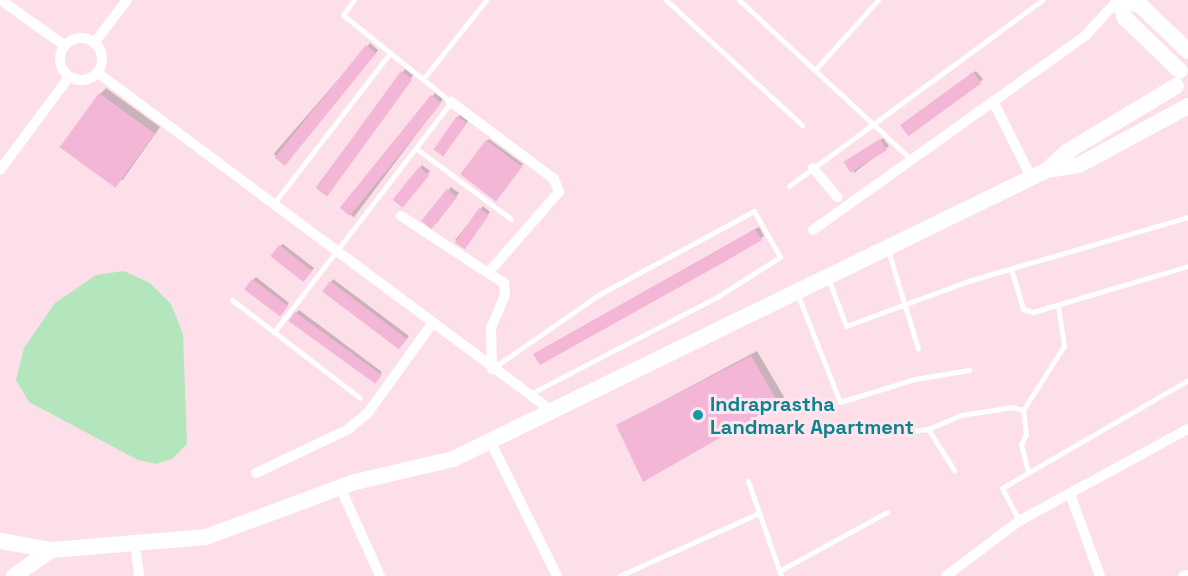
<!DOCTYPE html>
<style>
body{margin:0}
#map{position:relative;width:1188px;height:576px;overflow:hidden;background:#fddfe9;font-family:"Space Grotesk",sans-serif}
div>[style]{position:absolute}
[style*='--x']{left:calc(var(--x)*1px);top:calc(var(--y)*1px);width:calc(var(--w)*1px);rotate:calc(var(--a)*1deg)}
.water>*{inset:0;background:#b4e6be}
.shadow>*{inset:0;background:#0003;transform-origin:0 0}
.building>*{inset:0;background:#f3b6d7;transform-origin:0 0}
.lane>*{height:5px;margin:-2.5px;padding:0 2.5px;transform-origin:2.5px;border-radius:2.5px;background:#fff}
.street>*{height:10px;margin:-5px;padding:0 5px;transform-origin:5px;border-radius:5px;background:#fff}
.street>.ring{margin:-5px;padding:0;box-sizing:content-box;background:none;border:10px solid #fff;border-radius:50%}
.secondary>*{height:16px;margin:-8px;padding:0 8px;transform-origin:8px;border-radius:8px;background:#fff}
.dots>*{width:16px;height:16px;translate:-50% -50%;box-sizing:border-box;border:3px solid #ffe6ee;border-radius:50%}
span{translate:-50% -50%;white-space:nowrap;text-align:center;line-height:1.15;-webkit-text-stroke:6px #ffe6ee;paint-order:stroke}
.culture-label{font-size:20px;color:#0d838f;font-weight:700}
.left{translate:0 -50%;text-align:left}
</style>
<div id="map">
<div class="water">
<div style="clip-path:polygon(124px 271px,150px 283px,171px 304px,183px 334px,187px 444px,172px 459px,156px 464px,138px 460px,29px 402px,16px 380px,24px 348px,55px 303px,96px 275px)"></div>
</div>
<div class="shadow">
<div style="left:370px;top:43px;width:11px;height:147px;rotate:41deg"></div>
<div style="left:405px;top:69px;width:10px;height:147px;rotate:37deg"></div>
<div style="clip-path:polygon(976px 71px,983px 79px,980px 82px,910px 134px,906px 123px)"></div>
<div style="clip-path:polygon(106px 88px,160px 127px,122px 181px,100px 94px)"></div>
<div style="left:435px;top:93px;width:10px;height:148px;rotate:37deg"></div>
<div style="clip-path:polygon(461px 114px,469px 120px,445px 151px,458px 117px)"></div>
<div style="clip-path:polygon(883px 138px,889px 146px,854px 173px,851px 162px)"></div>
<div style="clip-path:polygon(489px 139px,523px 164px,498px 196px,487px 141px)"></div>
<div style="clip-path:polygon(422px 165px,430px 171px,405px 203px,420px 168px)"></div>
<div style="clip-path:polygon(451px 187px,459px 193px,436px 224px,425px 221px)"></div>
<div style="clip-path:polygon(483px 206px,490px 212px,466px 243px,455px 240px)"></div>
<div style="clip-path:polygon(759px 227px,764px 236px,761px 238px,540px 363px,538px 352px)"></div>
<div style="clip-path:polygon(283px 244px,314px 268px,307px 277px,280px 246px)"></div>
<div style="clip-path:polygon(256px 277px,289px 303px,283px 311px,253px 280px)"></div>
<div style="clip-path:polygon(333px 279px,409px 336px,402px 345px,331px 282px)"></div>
<div style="clip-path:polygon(299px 310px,382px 372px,376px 380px,296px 313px)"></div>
<div style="clip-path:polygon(757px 351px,784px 397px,778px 403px,618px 425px)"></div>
</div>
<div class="building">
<div style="left:366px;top:45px;width:13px;height:145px;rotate:39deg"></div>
<div style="left:401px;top:71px;width:14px;height:145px;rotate:36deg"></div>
<div style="left:973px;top:72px;width:14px;height:90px;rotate:54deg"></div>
<div style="left:99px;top:93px;width:69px;height:67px;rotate:36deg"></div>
<div style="left:431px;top:95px;width:13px;height:145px;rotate:39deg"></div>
<div style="left:457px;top:116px;width:12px;height:41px;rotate:35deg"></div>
<div style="left:880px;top:139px;width:13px;height:43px;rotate:58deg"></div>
<div style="left:486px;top:140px;width:45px;height:43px;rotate:37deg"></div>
<div style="left:419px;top:167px;width:13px;height:42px;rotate:39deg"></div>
<div style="left:447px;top:189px;width:13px;height:41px;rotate:39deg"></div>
<div style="left:479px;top:208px;width:12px;height:42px;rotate:35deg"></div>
<div style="clip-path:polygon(755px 229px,762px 240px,726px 261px,540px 365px,533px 354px)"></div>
<div style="left:279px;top:245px;width:42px;height:14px;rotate:38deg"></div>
<div style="left:252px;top:279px;width:45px;height:13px;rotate:37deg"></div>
<div style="left:330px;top:281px;width:96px;height:13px;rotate:37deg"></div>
<div style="left:295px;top:312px;width:107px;height:11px;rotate:36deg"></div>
<div style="clip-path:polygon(751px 356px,779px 404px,643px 482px,616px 425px)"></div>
</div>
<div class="lane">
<div style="--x:666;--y:0;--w:185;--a:42.6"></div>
<div style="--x:739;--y:0;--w:236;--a:42.8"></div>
<div style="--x:815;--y:70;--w:94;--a:-48"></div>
<div style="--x:423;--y:79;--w:101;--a:-51.4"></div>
<div style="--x:417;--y:149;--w:117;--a:36.7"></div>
<div style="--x:789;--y:186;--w:314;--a:-36.3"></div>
<div style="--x:274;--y:203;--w:190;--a:-52.3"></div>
<div style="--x:888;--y:250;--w:103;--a:73.1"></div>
<div style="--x:1011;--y:269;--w:42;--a:73.3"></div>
<div style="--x:1023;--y:309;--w:10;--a:17"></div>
<div style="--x:1033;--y:312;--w:162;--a:-16.5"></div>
<div style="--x:828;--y:278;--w:51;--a:69.4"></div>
<div style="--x:846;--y:326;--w:130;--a:-20.2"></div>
<div style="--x:968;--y:281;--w:229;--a:-16.2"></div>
<div style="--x:797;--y:293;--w:117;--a:68.5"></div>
<div style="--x:840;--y:402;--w:78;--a:-17"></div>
<div style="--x:915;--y:379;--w:55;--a:-9.5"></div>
<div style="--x:232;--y:300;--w:161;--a:37.4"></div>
<div style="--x:274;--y:332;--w:290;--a:-52.4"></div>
<div style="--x:451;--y:102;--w:139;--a:-141.1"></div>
<div style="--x:343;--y:15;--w:19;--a:-54"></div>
<div style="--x:493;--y:368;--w:130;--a:-34.7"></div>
<div style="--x:600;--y:294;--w:175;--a:-28.3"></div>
<div style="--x:754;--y:211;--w:53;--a:60.5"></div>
<div style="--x:780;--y:257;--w:75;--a:147.6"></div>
<div style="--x:717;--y:297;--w:211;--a:152.6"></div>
<div style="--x:928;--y:429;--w:49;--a:57.6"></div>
<div style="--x:881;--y:435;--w:47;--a:-7.3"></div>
<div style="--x:928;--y:429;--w:36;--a:-23"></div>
<div style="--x:961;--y:415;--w:53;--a:-8.7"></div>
<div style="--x:1013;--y:407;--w:10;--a:17"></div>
<div style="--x:1028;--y:471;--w:27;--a:-105"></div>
<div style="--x:1021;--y:445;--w:12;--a:-66"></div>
<div style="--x:1026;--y:434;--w:24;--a:-97"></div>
<div style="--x:1023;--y:410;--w:76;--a:-57.4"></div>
<div style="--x:1064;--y:346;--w:41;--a:-98.3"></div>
<div style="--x:748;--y:481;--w:101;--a:70.8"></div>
<div style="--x:1019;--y:521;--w:37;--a:-117"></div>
<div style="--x:1002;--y:488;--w:215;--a:-30.1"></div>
<div style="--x:779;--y:571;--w:123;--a:-28.6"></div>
<div style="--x:619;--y:576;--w:154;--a:-24.2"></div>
</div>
<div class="street">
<div style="--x:1;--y:0;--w:79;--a:35.7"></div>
<div class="ring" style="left:60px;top:38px;width:32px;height:32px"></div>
<div style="--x:94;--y:43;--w:54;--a:-52.5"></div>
<div style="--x:98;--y:73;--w:566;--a:36.67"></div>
<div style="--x:993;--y:101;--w:85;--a:63.4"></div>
<div style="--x:813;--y:168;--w:38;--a:50"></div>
<div style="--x:0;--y:170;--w:116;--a:-53.4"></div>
<div style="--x:401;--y:216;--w:104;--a:33.2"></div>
<div style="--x:488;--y:273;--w:108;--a:-48.8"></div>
<div style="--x:559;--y:192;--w:14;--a:-111"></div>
<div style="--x:554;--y:179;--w:129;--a:-143.2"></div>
<div style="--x:813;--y:230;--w:334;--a:-35.5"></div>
<div style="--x:1085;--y:36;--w:49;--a:-47.5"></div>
<div style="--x:488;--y:273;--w:19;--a:32"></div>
<div style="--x:504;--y:283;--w:12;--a:85"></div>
<div style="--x:505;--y:295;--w:36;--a:113"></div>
<div style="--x:491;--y:328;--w:41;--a:88.6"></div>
<div style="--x:490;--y:441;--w:151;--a:63.6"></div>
<div style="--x:256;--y:473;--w:101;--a:-25.3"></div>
<div style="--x:347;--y:430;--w:26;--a:-39"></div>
<div style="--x:367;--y:414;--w:111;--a:-54.2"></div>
<div style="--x:340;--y:487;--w:98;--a:65.8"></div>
<div style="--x:1070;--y:494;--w:87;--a:69.9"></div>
<div style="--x:135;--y:543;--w:33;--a:83"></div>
<div style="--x:946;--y:576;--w:91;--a:-37"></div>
<div style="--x:1019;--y:521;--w:192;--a:-28.6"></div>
<div style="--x:1183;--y:576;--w:5;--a:-11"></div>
</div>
<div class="secondary">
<div style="--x:1119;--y:0;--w:19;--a:72"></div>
<div style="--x:1125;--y:18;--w:76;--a:43.9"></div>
<div style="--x:1120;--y:0;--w:21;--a:14"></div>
<div style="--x:1140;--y:5;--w:66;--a:43.8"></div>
<div style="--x:1047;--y:170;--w:32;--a:-9"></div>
<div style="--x:1079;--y:165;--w:124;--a:-28.4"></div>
<div style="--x:0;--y:541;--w:52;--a:10"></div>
<div style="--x:51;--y:550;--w:156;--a:-4.8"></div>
<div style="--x:206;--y:537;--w:159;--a:-20.3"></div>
<div style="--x:355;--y:482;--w:101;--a:-13.2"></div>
<div style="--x:453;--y:459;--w:661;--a:-25.94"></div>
<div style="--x:1047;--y:170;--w:28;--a:-42"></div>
<div style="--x:1068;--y:151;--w:126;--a:-31"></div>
<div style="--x:14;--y:576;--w:45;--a:-35.1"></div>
</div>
<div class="dots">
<div style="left:698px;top:415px;background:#0f9aa8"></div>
</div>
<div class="culture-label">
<span class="left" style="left:710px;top:416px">Indraprastha<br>Landmark Apartment</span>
</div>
</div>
